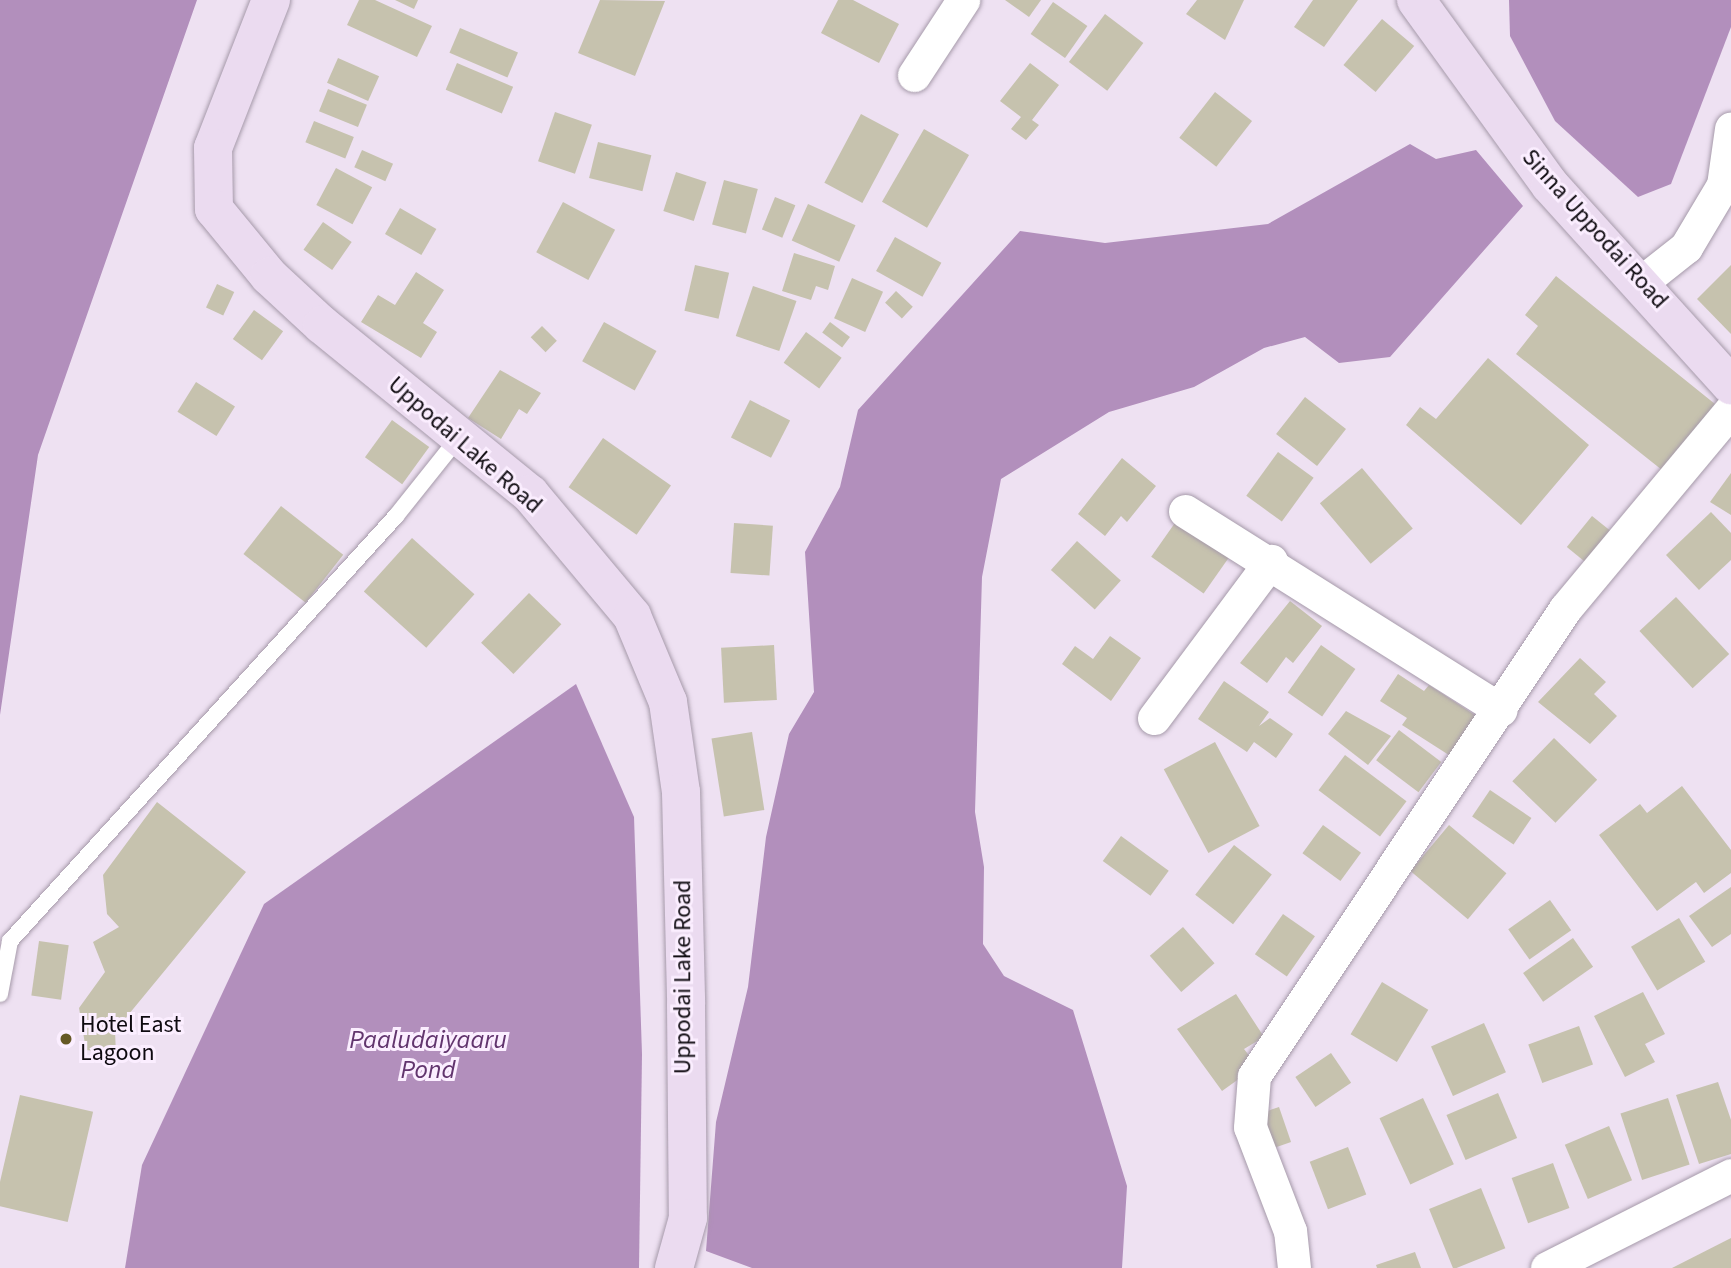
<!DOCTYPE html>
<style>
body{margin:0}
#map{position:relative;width:1731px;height:1268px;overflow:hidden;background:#eee1f2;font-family:"Source Sans 3",sans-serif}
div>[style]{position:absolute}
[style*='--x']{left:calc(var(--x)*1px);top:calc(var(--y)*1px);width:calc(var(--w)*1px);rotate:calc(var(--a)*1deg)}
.water>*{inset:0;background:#b28fbc}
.building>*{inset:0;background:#c6c2ae;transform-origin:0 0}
.roads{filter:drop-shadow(0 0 2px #a69aaa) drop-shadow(0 0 2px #a69aaa)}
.lane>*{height:16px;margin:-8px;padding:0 8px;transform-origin:8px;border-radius:8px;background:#fff}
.street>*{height:33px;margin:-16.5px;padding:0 16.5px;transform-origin:16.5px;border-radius:16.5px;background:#fff}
.secondary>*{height:38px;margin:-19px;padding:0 19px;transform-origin:19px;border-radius:19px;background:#ebdbf0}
.dots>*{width:19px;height:19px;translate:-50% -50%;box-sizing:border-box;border:4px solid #fbeeff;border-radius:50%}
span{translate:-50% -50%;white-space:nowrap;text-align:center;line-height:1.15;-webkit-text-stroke:6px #fbeeff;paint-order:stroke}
.street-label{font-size:24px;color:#0e0a10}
.poi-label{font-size:24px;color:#0e0a10}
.left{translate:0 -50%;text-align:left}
.water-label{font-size:26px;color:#62356e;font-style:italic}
</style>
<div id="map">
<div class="water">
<div style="clip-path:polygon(0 0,197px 0,38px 455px,0 715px)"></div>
<div style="clip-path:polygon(1509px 0,1731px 0,1731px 27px,1671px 184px,1638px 197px,1555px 121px,1510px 36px)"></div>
<div style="clip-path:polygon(1410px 144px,1436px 159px,1476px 150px,1523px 206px,1390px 357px,1339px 363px,1305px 337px,1264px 348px,1194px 387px,1109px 412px,1001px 479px,982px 577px,975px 812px,984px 867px,983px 944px,1004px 976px,1073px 1010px,1127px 1186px,1122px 1268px,752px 1268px,706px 1251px,716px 1122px,748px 987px,766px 837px,789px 734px,814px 692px,805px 552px,840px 487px,858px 410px,1020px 231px,1105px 243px,1268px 224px)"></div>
<div style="clip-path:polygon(576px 684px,634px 817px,642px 1054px,639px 1268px,125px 1268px,142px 1165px,264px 904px)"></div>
</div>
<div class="building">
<div style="clip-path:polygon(359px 0,375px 0,432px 26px,417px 57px,347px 25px)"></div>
<div style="clip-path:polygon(395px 0,418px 0,414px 9px)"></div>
<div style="clip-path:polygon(600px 0,665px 1px,635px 76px,578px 53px)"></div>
<div style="clip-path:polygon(838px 0,853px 0,899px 24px,879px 63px,821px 33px)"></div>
<div style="clip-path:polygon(1005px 0,1041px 0,1029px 17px)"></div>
<div style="clip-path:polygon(1197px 0,1244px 0,1225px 40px,1186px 14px)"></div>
<div style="clip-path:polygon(1313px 0,1358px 0,1324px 47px,1294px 27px)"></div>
<div style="left:1053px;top:2px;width:42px;height:39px;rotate:35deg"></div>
<div style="left:1105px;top:14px;width:48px;height:60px;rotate:37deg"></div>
<div style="left:1382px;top:19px;width:42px;height:60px;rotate:40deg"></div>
<div style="left:460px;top:28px;width:63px;height:27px;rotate:23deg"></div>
<div style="left:338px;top:58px;width:45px;height:27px;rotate:24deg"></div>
<div style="left:457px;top:63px;width:61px;height:29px;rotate:23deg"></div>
<div style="clip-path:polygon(1030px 63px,1059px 85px,1032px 120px,1039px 125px,1026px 140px,1011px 129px,1021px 117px,1000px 101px)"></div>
<div style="left:328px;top:89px;width:42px;height:24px;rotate:22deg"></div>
<div style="left:1215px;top:92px;width:47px;height:58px;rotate:38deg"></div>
<div style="left:555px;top:112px;width:39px;height:52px;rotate:19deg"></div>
<div style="left:861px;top:114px;width:43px;height:78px;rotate:28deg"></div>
<div style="left:314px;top:121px;width:43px;height:23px;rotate:22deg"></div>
<div style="left:924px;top:129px;width:52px;height:84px;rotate:30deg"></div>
<div style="left:598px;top:142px;width:55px;height:37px;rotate:14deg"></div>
<div style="left:362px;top:150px;width:34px;height:19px;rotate:24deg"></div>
<div style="left:336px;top:168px;width:41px;height:42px;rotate:28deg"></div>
<div style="left:676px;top:172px;width:32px;height:41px;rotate:18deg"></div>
<div style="left:724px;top:180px;width:35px;height:46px;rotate:15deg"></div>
<div style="left:775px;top:197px;width:22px;height:35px;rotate:22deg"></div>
<div style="left:563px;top:202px;width:59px;height:57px;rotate:28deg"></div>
<div style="left:808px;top:204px;width:52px;height:40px;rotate:24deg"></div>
<div style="left:400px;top:208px;width:42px;height:30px;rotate:30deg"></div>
<div style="left:323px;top:222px;width:35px;height:34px;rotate:35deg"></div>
<div style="left:895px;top:237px;width:53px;height:39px;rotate:29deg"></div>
<div style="clip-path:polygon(794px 253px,835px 266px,828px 290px,816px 286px,811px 300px,782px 291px)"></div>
<div style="left:695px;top:265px;width:35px;height:47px;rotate:13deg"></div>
<div style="clip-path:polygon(1731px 265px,1731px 334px,1697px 299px)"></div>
<div style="clip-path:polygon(416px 272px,444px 290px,423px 323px,437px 332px,421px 358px,361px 322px,378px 295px,395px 305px)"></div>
<div style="clip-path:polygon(1556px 276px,1715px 404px,1662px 470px,1516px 354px,1538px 326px,1525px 315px)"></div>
<div style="left:852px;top:278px;width:34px;height:44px;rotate:24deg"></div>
<div style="left:217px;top:284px;width:19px;height:26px;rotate:25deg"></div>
<div style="left:753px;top:286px;width:46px;height:53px;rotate:19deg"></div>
<div style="left:896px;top:291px;width:23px;height:16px;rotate:43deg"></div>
<div style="left:254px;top:310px;width:36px;height:36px;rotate:36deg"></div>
<div style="left:604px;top:322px;width:60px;height:45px;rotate:29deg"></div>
<div style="left:830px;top:322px;width:25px;height:13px;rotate:37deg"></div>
<div style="left:542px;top:326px;width:21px;height:16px;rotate:45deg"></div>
<div style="left:806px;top:332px;width:44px;height:38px;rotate:36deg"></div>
<div style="clip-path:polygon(1488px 358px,1589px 445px,1521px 525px,1406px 425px,1420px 407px,1436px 419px)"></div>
<div style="clip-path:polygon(500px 370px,541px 393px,527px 414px,519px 409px,501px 439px,468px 418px)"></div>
<div style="left:196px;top:382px;width:46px;height:35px;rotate:32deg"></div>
<div style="left:1305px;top:397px;width:52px;height:47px;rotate:38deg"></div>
<div style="left:750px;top:400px;width:45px;height:42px;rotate:27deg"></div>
<div style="left:392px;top:420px;width:46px;height:46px;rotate:36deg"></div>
<div style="left:603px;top:438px;width:83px;height:60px;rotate:35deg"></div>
<div style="left:1278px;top:452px;width:44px;height:54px;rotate:36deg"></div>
<div style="clip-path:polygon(1122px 458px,1156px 486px,1127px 522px,1121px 516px,1105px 536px,1078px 514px)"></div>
<div style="left:1362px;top:468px;width:79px;height:55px;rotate:50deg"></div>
<div style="clip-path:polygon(1731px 473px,1731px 515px,1710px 502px)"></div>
<div style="left:281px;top:506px;width:79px;height:61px;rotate:38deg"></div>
<div style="clip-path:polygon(1711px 512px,1731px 533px,1731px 560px,1699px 590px,1666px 555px)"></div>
<div style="left:1592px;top:516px;width:28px;height:40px;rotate:39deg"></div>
<div style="left:1177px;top:520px;width:64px;height:45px;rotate:35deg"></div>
<div style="left:734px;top:523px;width:39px;height:50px;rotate:4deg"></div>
<div style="left:412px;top:538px;width:84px;height:72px;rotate:42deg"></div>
<div style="left:1077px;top:541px;width:59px;height:39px;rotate:42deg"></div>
<div style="left:529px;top:593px;width:45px;height:69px;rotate:44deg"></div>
<div style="left:1676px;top:597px;width:78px;height:50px;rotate:47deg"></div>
<div style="clip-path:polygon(1290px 601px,1322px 626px,1293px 663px,1286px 657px,1267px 683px,1240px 663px)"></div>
<div style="clip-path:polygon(1110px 636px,1141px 658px,1111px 701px,1062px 664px,1075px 646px,1093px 659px)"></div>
<div style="left:774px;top:645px;width:55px;height:53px;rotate:87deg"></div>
<div style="left:1321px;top:645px;width:42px;height:58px;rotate:35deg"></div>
<div style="clip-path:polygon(1580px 658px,1606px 682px,1594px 694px,1617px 716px,1590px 744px,1538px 702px)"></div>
<div style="clip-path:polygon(1398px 674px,1424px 691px,1429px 685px,1478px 717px,1452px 757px,1402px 725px,1407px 718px,1380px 701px)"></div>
<div style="clip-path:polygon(1224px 681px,1269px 712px,1259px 726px,1270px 718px,1293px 734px,1276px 758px,1254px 742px,1247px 752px,1198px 719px)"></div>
<div style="clip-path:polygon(1346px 711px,1391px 736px,1368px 765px,1328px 734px)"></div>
<div style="left:1399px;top:730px;width:53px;height:38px;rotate:37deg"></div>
<div style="left:752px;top:732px;width:79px;height:41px;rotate:81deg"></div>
<div style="left:1554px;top:738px;width:60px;height:60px;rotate:44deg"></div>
<div style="left:1215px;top:742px;width:95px;height:58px;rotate:62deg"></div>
<div style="left:1345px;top:755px;width:77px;height:44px;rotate:37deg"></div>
<div style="clip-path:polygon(1682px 786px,1731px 850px,1731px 873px,1704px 893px,1696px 882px,1657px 911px,1599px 835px,1640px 804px,1647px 813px)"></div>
<div style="left:1490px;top:790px;width:50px;height:32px;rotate:34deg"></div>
<div style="clip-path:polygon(157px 802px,246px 872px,115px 1031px,116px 1054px,86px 1050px,79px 1008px,105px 972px,93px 942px,119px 927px,107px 914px,103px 875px)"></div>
<div style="left:1323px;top:825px;width:47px;height:35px;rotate:36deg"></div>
<div style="left:1449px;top:825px;width:75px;height:60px;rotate:40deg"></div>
<div style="left:1121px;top:836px;width:59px;height:31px;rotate:36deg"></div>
<div style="left:1234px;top:845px;width:48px;height:63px;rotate:38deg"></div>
<div style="clip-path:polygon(1731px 887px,1731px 934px,1712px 947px,1689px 916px)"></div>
<div style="left:1550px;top:900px;width:37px;height:51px;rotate:55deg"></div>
<div style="left:1283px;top:914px;width:39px;height:49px;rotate:35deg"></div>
<div style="left:1679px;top:918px;width:51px;height:56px;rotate:59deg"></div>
<div style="left:1183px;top:927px;width:48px;height:44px;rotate:49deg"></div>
<div style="left:1573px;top:938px;width:35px;height:61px;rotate:55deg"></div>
<div style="left:39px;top:941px;width:30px;height:55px;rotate:8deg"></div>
<div style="left:1382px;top:982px;width:54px;height:61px;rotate:31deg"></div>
<div style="clip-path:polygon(1643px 992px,1665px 1034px,1645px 1044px,1655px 1062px,1625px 1077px,1594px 1016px)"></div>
<div style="clip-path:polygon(1236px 994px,1264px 1037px,1244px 1049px,1257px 1066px,1222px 1091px,1177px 1029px)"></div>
<div style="left:1484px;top:1023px;width:54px;height:58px;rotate:66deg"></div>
<div style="left:1579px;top:1026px;width:41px;height:54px;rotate:70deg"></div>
<div style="left:1331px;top:1053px;width:36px;height:43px;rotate:56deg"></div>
<div style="clip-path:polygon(1718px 1082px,1731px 1120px,1731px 1154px,1699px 1164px,1676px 1095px)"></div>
<div style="left:1498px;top:1093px;width:49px;height:56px;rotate:67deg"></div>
<div style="left:20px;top:1095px;width:75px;height:113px;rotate:13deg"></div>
<div style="left:1423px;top:1098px;width:73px;height:48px;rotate:65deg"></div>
<div style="left:1668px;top:1098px;width:70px;height:50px;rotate:72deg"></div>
<div style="left:1279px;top:1107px;width:37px;height:19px;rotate:71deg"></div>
<div style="left:1609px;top:1126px;width:59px;height:48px;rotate:67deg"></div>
<div style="left:1348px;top:1147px;width:51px;height:41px;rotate:69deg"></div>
<div style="left:1553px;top:1163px;width:48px;height:44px;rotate:70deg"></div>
<div style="left:1481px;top:1188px;width:65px;height:56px;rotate:68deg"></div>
<div style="clip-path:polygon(1731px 1238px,1731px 1268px,1672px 1268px)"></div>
<div style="clip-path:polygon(1415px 1252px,1421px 1268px,1377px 1268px,1376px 1265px)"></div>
</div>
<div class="roads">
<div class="lane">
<div style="--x:0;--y:994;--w:54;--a:-79.3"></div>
<div style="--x:10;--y:941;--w:574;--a:-47.75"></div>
<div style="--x:396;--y:516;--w:101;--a:-51.4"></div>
</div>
<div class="street">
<div style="--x:914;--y:75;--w:90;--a:-56.8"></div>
<div style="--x:1643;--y:281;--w:55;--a:-38.3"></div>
<div style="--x:1686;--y:247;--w:72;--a:-59.2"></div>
<div style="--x:1723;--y:185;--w:57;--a:-81.9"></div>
<div style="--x:1185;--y:511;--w:373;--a:32.2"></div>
<div style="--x:1154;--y:718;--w:196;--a:-53.3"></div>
<div style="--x:1294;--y:1268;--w:37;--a:-96"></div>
<div style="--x:1290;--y:1231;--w:111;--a:-111"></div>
<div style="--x:1250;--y:1127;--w:51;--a:-85.5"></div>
<div style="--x:1254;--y:1076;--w:561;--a:-56.34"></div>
<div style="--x:1565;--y:609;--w:259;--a:-50.2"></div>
<div style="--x:1547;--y:1268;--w:206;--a:-26.8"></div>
</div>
<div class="secondary">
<div style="--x:271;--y:0;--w:159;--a:111.4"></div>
<div style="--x:213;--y:148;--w:61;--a:89.1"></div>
<div style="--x:214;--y:209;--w:87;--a:50.6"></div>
<div style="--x:269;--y:276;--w:72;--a:42.8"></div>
<div style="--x:322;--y:325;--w:268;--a:39.1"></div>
<div style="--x:530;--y:494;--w:159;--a:50.1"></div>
<div style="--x:632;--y:616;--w:93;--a:67.3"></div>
<div style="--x:668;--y:702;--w:91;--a:81.8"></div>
<div style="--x:681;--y:792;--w:212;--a:88.6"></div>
<div style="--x:686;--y:1004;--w:214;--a:89.5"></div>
<div style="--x:688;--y:1218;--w:52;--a:105.6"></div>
<div style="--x:1416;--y:0;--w:228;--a:54.1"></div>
<div style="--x:1550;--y:185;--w:270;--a:47.9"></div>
</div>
</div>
<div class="dots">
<div style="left:66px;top:1039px;background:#655825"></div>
</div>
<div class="street-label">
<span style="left:1595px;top:229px;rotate:48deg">Sinna Uppodai Road</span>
<span style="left:465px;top:445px;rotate:41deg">Uppodai Lake Road</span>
<span style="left:683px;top:977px;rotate:-90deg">Uppodai Lake Road</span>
</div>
<div class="poi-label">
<span class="left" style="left:80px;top:1039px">Hotel East<br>Lagoon</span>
</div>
<div class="water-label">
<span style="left:428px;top:1055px">Paaludaiyaaru<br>Pond</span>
</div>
</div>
